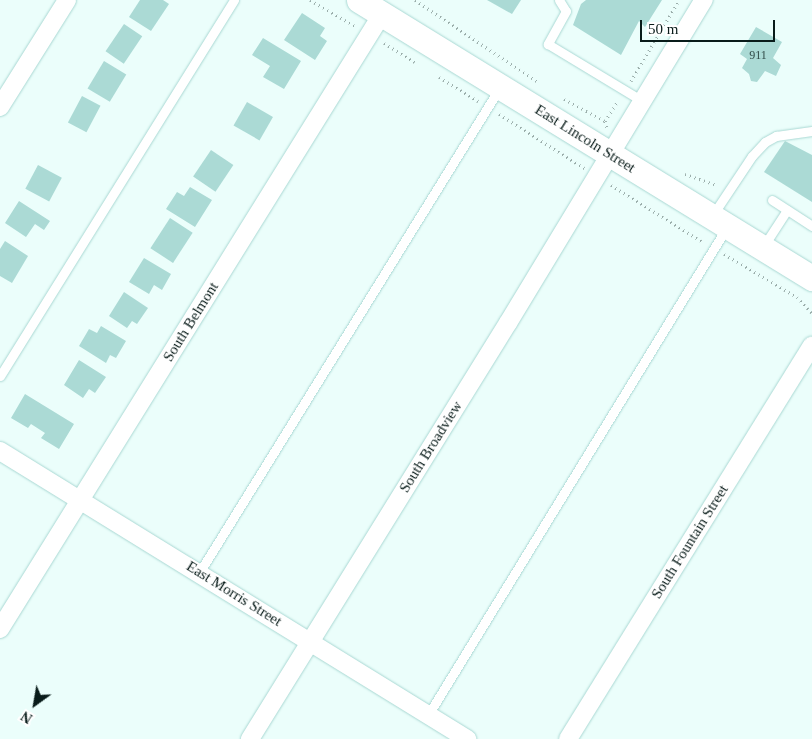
<!DOCTYPE html>
<style>
body{margin:0}
#map{position:relative;width:812px;height:739px;overflow:hidden;background:#ebfefb;font-family:Georgia,serif}
div>[style]{position:absolute}
[style*='--x']{left:calc(var(--x)*1px);top:calc(var(--y)*1px);width:calc(var(--w)*1px);rotate:calc(var(--a)*1deg)}
.building>*{inset:0;background:#abdad5;transform-origin:0 0}
.path>*{height:3px;margin-top:-1.5px;transform-origin:0;background:repeating-linear-gradient(90deg,#9baeab 0 1px,transparent 0 5px)}
.roads{filter:drop-shadow(0 0 1px #a9d8d3) drop-shadow(0 0 1px #a9d8d3)}
.lane>*{height:9px;margin:-4.5px;padding:0 4.5px;transform-origin:4.5px;border-radius:4.5px;background:#fff}
.street>*{height:18px;margin:-9px;padding:0 9px;transform-origin:9px;border-radius:9px;background:#fff}
.secondary>*{height:25px;margin:-12.5px;padding:0 12.5px;transform-origin:12.5px;border-radius:12.5px;background:#fff}
span{translate:-50% -50%;white-space:nowrap;text-align:center;line-height:1.15;-webkit-text-stroke:4px #fff;paint-order:stroke}
.number-label{font-size:12px;color:#324c49}
.number-label span{-webkit-text-stroke-width:0}
.street-label{font-size:15px;color:#091c1a}
.north{position:absolute;left:10px;top:679px;width:50px;height:50px;-webkit-text-stroke:4px #fff;paint-order:stroke;rotate:212deg;font-size:14px;font-weight:700;line-height:20px;text-align:center;color:#091c1a}
.north::after{content:'';display:block;margin:auto;width:18px;height:22px;background:#091c1a;clip-path:polygon(50% 0,100% 100%,50% 72%,0 100%)}
.scale{position:absolute;left:640px;top:20px;width:135px;height:22px;box-sizing:border-box;border:2px solid #091c1a;border-top:0;padding-left:6px;font-size:15px;line-height:18px;white-space:nowrap;color:#091c1a;-webkit-text-stroke:4px #fff;paint-order:stroke}
</style>
<div id="map">
<div class="building">
<div style="clip-path:polygon(140px 0,163px 0,169px 4px,151px 31px,129px 17px)"></div>
<div style="clip-path:polygon(487px 0,521px 0,512px 14px)"></div>
<div style="clip-path:polygon(586px 0,662px 0,645px 27px,639px 21px,621px 55px,573px 25px,581px 4px)"></div>
<div style="clip-path:polygon(302px 13px,325px 28px,320px 36px,327px 41px,315px 60px,284px 40px)"></div>
<div style="left:124px;top:24px;width:22px;height:33px;rotate:34deg"></div>
<div style="clip-path:polygon(756px 27px,782px 42px,773px 58px,781px 65px,776px 76px,765px 71px,757px 82px,751px 81px,749px 74px,742px 68px,747px 59px,740px 54px)"></div>
<div style="clip-path:polygon(263px 38px,301px 61px,284px 89px,263px 77px,270px 66px,252px 55px)"></div>
<div style="left:104px;top:61px;width:26px;height:32px;rotate:31deg"></div>
<div style="left:82px;top:96px;width:21px;height:30px;rotate:28deg"></div>
<div style="left:247px;top:102px;width:30px;height:27px;rotate:30deg"></div>
<div style="clip-path:polygon(785px 141px,812px 155px,812px 202px,764px 172px)"></div>
<div style="left:211px;top:150px;width:27px;height:32px;rotate:34deg"></div>
<div style="left:38px;top:165px;width:27px;height:27px;rotate:28deg"></div>
<div style="clip-path:polygon(190px 187px,212px 200px,195px 227px,166px 209px,177px 192px,184px 196px)"></div>
<div style="clip-path:polygon(19px 201px,50px 221px,44px 230px,35px 224px,26px 237px,5px 223px)"></div>
<div style="left:170px;top:218px;width:27px;height:36px;rotate:33deg"></div>
<div style="clip-path:polygon(5px 241px,28px 256px,12px 283px,0 276px,0 249px)"></div>
<div style="clip-path:polygon(144px 258px,171px 274px,162px 290px,154px 285px,149px 294px,129px 282px)"></div>
<div style="clip-path:polygon(124px 292px,148px 308px,137px 324px,132px 321px,127px 328px,109px 316px)"></div>
<div style="clip-path:polygon(101px 326px,126px 341px,116px 358px,110px 355px,106px 363px,79px 346px,89px 329px,97px 333px)"></div>
<div style="clip-path:polygon(79px 360px,106px 377px,95px 393px,89px 389px,83px 398px,64px 385px)"></div>
<div style="clip-path:polygon(25px 394px,74px 424px,59px 449px,41px 438px,45px 433px,31px 424px,28px 428px,11px 418px)"></div>
</div>
<div class="path">
<div style="--x:310;--y:0;--w:52;--a:30"></div>
<div style="--x:415;--y:0;--w:148;--a:33.7"></div>
<div style="--x:384;--y:43;--w:36;--a:32"></div>
<div style="--x:439;--y:77;--w:46;--a:31.6"></div>
<div style="--x:631;--y:81;--w:94;--a:-59.3"></div>
<div style="--x:564;--y:99;--w:47;--a:28.2"></div>
<div style="--x:605;--y:121;--w:7;--a:74"></div>
<div style="--x:499;--y:114;--w:101;--a:32.4"></div>
<div style="--x:605;--y:121;--w:24;--a:-57"></div>
<div style="--x:685;--y:174;--w:34;--a:19"></div>
<div style="--x:611;--y:185;--w:108;--a:31.8"></div>
<div style="--x:724;--y:254;--w:85;--a:30.5"></div>
<div style="--x:797;--y:297;--w:22;--a:47"></div>
</div>
<div class="roads">
<div class="lane">
<div style="--x:559;--y:0;--w:13;--a:58"></div>
<div style="--x:566;--y:11;--w:38;--a:119"></div>
<div style="--x:548;--y:44;--w:112;--a:31.1"></div>
<div style="--x:772;--y:200;--w:48;--a:33"></div>
<div style="--x:712;--y:216;--w:72;--a:-56.3"></div>
<div style="--x:752;--y:156;--w:19;--a:-47"></div>
<div style="--x:765;--y:142;--w:13;--a:-29"></div>
<div style="--x:776;--y:136;--w:36;--a:-8"></div>
<div style="--x:763;--y:247;--w:44;--a:-57"></div>
<div style="--x:0;--y:376;--w:443;--a:-58.1"></div>
<div style="--x:199;--y:573;--w:569;--a:-58.21"></div>
<div style="--x:428;--y:715;--w:572;--a:-58.5"></div>
</div>
<div class="street">
<div style="--x:0;--y:107;--w:126;--a:-57.9"></div>
<div style="--x:0;--y:451;--w:549;--a:31.66"></div>
<div style="--x:0;--y:629;--w:724;--a:-58.15"></div>
<div style="--x:250;--y:739;--w:490;--a:-58.2"></div>
<div style="--x:508;--y:323;--w:378;--a:-58.8"></div>
<div style="--x:568;--y:739;--w:463;--a:-58.2"></div>
</div>
<div class="secondary">
<div style="--x:359;--y:0;--w:532;--a:31.54"></div>
</div>
</div>
<div class="number-label">
<span style="left:758px;top:56px">911</span>
</div>
<div class="street-label">
<span style="left:585px;top:139px;rotate:32deg">East Lincoln Street</span>
<span style="left:191px;top:322px;rotate:-58deg">South Belmont</span>
<span style="left:431px;top:447px;rotate:-58deg">South Broadview</span>
<span style="left:690px;top:542px;rotate:-58deg">South Fountain Street</span>
<span style="left:234px;top:594px;rotate:32deg">East Morris Street</span>
</div>
<div class="north">N</div>
<div class="scale">50 m</div>
</div>
